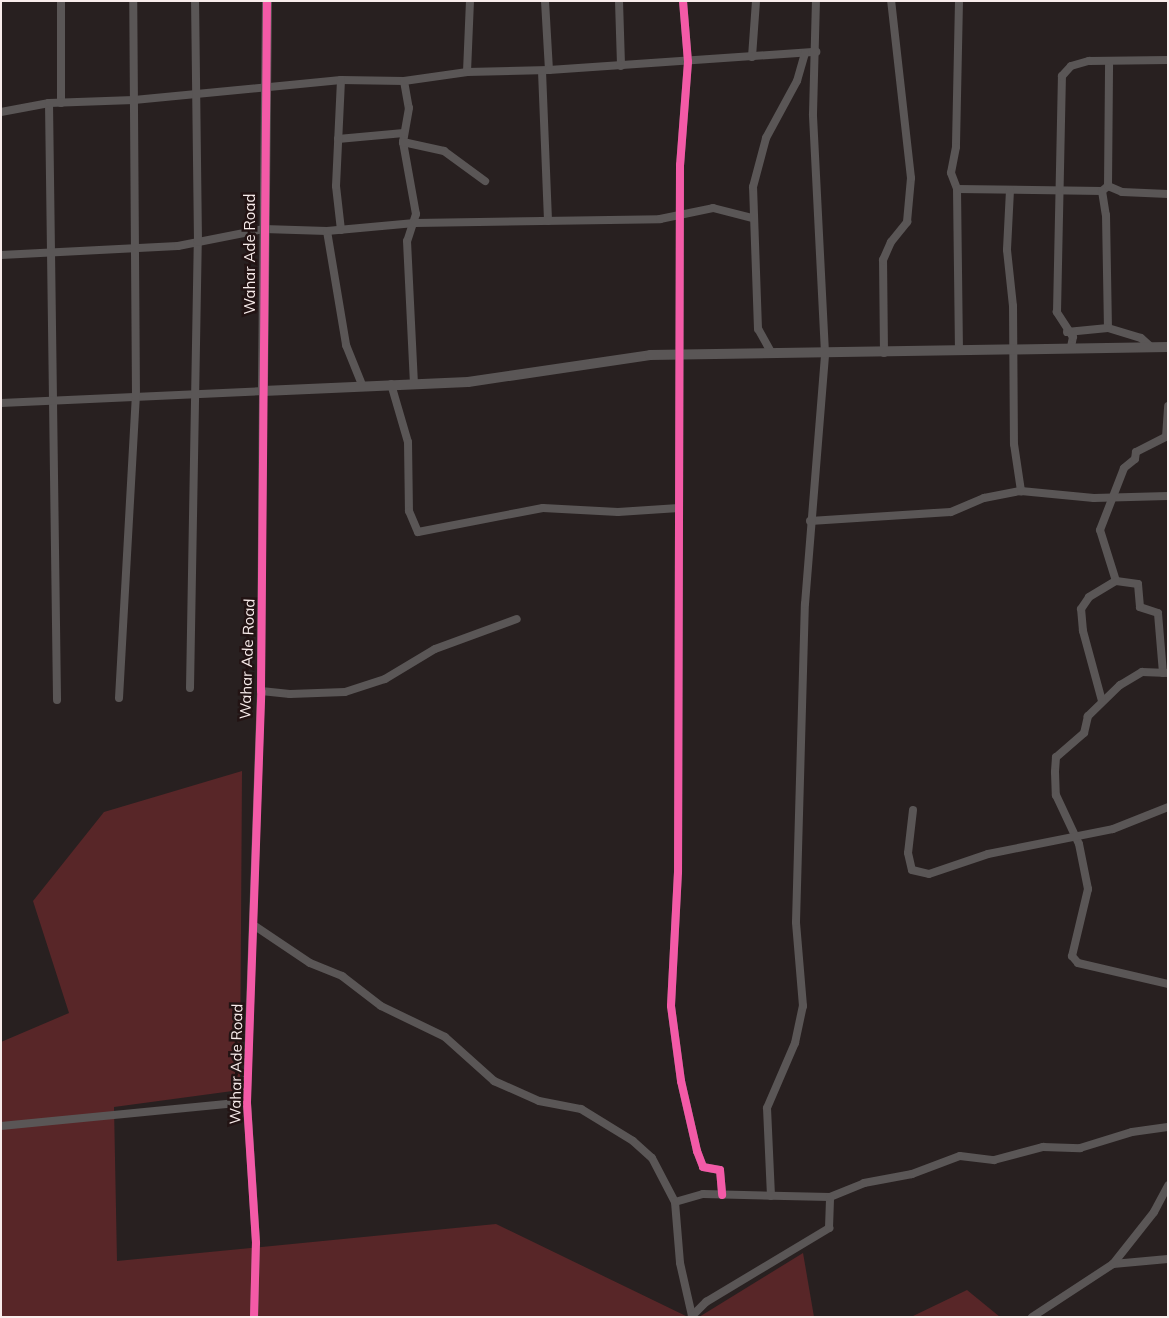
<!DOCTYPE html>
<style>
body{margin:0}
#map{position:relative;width:1169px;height:1318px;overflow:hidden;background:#282020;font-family:Mulish,sans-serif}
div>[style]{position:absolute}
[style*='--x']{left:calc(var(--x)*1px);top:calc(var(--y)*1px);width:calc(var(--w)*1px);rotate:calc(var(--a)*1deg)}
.green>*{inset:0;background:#582628}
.minor>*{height:8px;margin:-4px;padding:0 4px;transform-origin:4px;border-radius:4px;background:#5a5656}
.tertiary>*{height:10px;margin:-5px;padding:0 5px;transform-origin:5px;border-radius:5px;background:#5a5656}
.cycleway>*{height:8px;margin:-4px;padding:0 4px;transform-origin:4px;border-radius:4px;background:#f35aa7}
span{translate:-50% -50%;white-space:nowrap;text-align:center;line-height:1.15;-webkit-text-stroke:5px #221313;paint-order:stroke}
.street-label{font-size:15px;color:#f8eceb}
.frame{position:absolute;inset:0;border:2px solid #f8eceb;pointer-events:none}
</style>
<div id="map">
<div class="green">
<div style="clip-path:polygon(242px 771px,240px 1090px,114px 1107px,117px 1261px,496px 1224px,688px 1317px,1px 1317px,1px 1042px,69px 1013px,33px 901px,104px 812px)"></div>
<div style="clip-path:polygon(803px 1253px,814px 1317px,699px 1317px)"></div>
<div style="clip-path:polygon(967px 1290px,1000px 1317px,911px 1317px)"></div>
</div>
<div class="minor">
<div style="--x:61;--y:1;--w:102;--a:90"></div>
<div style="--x:545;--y:1;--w:69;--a:86.7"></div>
<div style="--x:619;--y:1;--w:65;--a:88.2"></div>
<div style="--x:683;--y:1;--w:61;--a:85.3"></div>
<div style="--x:688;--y:62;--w:103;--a:94.4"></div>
<div style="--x:680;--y:165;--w:707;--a:90.16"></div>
<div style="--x:678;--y:872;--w:134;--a:93"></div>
<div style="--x:671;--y:1006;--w:76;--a:82.4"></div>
<div style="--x:681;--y:1081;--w:72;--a:77.1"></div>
<div style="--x:697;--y:1151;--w:17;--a:69"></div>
<div style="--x:703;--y:1167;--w:17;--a:10"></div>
<div style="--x:720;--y:1170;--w:25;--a:85"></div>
<div style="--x:959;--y:1;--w:146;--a:91.2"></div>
<div style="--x:956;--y:147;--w:26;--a:101"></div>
<div style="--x:951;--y:173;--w:17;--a:69"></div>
<div style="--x:957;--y:189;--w:145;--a:0.8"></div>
<div style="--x:1102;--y:191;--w:8;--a:-40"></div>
<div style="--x:1108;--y:186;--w:15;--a:23"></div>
<div style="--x:1122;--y:192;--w:46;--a:2.5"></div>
<div style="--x:752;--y:57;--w:56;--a:-85.9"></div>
<div style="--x:542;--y:71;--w:150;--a:87.7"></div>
<div style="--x:467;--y:72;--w:71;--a:-87.6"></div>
<div style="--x:404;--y:81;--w:27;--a:80"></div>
<div style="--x:409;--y:108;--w:35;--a:100"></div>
<div style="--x:403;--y:142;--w:73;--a:79.8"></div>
<div style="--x:416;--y:214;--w:28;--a:108"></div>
<div style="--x:407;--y:241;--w:141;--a:87.2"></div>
<div style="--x:49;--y:103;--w:597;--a:89.23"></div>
<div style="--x:1;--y:112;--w:49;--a:-10.6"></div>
<div style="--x:49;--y:103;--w:85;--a:-2"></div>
<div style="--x:134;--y:100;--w:208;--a:-5.5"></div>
<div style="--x:341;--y:80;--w:63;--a:0.9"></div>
<div style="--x:404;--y:81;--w:64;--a:-8.1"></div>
<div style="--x:467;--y:72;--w:82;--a:-1.4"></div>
<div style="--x:549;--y:70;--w:268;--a:-3.9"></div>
<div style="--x:338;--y:139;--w:66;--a:-5.2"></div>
<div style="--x:403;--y:142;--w:42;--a:12.4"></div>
<div style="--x:444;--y:151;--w:51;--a:36.2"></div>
<div style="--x:1108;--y:186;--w:122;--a:-89.5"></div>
<div style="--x:957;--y:189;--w:161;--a:89.3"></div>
<div style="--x:1010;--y:190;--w:60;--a:92.9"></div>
<div style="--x:1007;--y:250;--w:56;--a:83.9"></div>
<div style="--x:1013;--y:306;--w:138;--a:89.6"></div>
<div style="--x:1014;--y:444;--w:48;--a:81.5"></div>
<div style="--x:1102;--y:191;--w:24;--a:81"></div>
<div style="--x:1106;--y:215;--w:113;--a:89"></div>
<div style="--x:1108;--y:328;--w:34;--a:17"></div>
<div style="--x:1141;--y:338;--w:12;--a:42"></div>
<div style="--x:341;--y:230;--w:44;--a:-96.5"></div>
<div style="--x:336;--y:186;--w:106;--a:-87.3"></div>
<div style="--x:327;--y:231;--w:116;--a:80.5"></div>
<div style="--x:346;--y:345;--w:45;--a:68"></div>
<div style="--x:1;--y:255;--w:177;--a:-2.9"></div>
<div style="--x:178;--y:246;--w:88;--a:-11.2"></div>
<div style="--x:264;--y:229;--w:63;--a:1.8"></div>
<div style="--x:327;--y:231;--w:88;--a:-5.2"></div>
<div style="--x:415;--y:223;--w:245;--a:-0.9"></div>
<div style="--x:660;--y:219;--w:54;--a:-11.7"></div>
<div style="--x:713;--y:208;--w:40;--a:14.4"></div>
<div style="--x:1067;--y:332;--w:41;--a:-5.6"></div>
<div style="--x:1071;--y:347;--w:10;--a:-79"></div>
<div style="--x:1073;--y:337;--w:30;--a:-123"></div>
<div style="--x:1057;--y:312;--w:236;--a:-88.8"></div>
<div style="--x:1062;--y:76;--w:13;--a:-48"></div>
<div style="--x:1071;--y:66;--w:19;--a:-16"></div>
<div style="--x:1089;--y:61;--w:79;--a:-0.7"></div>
<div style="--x:771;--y:352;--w:26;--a:-119"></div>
<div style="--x:758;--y:329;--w:142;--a:-92"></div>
<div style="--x:753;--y:187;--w:51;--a:-75.1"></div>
<div style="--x:766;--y:138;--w:65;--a:-61.5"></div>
<div style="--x:797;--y:81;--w:29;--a:-74"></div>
<div style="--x:884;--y:353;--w:93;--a:-90.6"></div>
<div style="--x:883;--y:260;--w:20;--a:-66"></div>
<div style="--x:891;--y:242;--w:26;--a:-51"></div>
<div style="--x:907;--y:222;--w:44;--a:-84.8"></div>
<div style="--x:911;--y:178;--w:178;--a:-96.4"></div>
<div style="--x:391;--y:384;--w:60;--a:73.7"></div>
<div style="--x:408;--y:442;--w:69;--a:89.2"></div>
<div style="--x:409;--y:511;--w:23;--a:67"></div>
<div style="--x:418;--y:532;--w:127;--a:-10.9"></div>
<div style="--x:543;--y:508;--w:75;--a:3.1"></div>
<div style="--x:618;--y:512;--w:61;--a:-3.8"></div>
<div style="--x:1;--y:403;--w:262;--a:-2.6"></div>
<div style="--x:263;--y:391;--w:300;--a:90.4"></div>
<div style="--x:261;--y:691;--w:411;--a:92"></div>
<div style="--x:247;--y:1102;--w:141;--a:86.3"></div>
<div style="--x:256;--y:1243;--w:74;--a:91.5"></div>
<div style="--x:810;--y:521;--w:141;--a:-3.7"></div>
<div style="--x:951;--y:512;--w:36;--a:-23"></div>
<div style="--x:984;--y:498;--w:38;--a:-11"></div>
<div style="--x:1021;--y:491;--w:73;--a:5.5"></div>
<div style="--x:1094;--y:498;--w:74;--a:-1.5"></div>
<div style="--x:1163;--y:673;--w:60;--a:-94.8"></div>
<div style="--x:1158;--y:613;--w:19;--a:-162"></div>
<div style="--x:1140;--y:607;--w:23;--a:-95"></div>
<div style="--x:1138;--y:584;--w:22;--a:-172"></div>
<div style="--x:1116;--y:581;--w:53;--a:-107.4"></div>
<div style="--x:1100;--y:530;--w:66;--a:-68.8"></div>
<div style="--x:1124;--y:468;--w:14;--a:-39"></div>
<div style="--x:1135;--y:459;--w:7;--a:-82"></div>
<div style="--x:1136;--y:452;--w:34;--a:-27"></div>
<div style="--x:1166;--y:437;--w:31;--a:-86"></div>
<div style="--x:1168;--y:673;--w:26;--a:-178"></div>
<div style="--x:1142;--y:672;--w:26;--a:149"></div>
<div style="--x:1120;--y:685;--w:45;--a:135.9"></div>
<div style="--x:1088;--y:716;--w:17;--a:103"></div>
<div style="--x:1084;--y:733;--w:37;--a:139"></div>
<div style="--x:1056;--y:757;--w:15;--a:94"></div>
<div style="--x:1055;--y:772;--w:23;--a:88"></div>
<div style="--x:1056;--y:795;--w:54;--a:64.9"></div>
<div style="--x:1079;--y:844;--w:46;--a:78.7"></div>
<div style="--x:1088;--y:889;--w:69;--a:103.4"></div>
<div style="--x:1072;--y:956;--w:9;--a:49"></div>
<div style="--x:1078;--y:963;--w:92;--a:13.1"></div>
<div style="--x:190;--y:688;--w:446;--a:-89"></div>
<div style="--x:198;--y:242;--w:241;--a:-90.7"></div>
<div style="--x:261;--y:691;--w:29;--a:6"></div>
<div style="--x:290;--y:694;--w:55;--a:-2.1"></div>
<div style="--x:345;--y:692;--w:42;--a:-18"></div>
<div style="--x:385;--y:679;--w:58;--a:-31"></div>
<div style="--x:435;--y:649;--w:87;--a:-20.1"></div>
<div style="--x:119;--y:698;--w:301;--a:-86.8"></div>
<div style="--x:136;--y:397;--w:396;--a:-90.4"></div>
<div style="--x:1102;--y:701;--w:73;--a:-105.2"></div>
<div style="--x:1083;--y:631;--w:22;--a:-95"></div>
<div style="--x:1081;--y:609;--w:14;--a:-56"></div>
<div style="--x:1089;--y:597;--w:31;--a:-31"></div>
<div style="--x:913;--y:810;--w:43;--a:96.6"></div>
<div style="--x:908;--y:853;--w:17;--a:77"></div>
<div style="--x:912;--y:870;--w:17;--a:13"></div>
<div style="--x:929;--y:874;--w:62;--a:-18.7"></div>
<div style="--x:988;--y:854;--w:127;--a:-11.3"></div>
<div style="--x:1113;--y:829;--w:59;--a:-21.8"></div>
<div style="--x:255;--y:926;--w:66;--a:33.9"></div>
<div style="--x:310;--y:963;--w:35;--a:22"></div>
<div style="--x:342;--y:976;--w:49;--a:37.6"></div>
<div style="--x:381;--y:1006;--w:71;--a:25.8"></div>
<div style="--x:445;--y:1037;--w:66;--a:41.9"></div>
<div style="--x:494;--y:1081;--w:49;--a:24"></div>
<div style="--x:539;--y:1101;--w:43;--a:10.8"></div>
<div style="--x:581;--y:1109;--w:61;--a:31.6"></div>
<div style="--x:633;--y:1141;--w:25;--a:42"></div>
<div style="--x:652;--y:1158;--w:50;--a:62.4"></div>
<div style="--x:675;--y:1202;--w:61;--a:85.3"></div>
<div style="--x:680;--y:1263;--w:54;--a:77.2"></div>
<div style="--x:692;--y:1316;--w:20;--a:-45"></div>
<div style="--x:706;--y:1302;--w:144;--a:-31"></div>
<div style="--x:829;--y:1228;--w:31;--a:-88"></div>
<div style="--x:1;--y:1126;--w:247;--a:-5.6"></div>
<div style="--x:771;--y:1196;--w:88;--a:-92.6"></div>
<div style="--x:767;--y:1108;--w:71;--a:-66.7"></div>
<div style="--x:795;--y:1043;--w:38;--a:-78"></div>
<div style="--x:803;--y:1006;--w:84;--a:-94.8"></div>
<div style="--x:796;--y:922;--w:318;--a:-88.4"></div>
<div style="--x:805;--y:604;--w:252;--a:-85.4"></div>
<div style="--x:825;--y:353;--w:239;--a:-92.9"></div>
<div style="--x:813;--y:114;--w:113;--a:-88.5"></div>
<div style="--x:675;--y:1202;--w:29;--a:-16"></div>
<div style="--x:703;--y:1194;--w:127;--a:1.4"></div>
<div style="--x:830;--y:1197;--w:37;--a:-22"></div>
<div style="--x:864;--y:1183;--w:49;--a:-10.6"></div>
<div style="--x:912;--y:1174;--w:51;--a:-20.6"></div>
<div style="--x:960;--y:1156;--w:34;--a:7"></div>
<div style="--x:994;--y:1160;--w:51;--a:-14.9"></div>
<div style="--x:1043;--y:1147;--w:37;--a:2"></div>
<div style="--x:1080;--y:1148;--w:54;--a:-17.1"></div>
<div style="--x:1132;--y:1132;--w:36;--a:-8"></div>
<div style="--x:1113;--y:1264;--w:55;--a:-5.2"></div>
<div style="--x:1032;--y:1317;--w:97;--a:-33.2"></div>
<div style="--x:1113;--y:1264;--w:66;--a:-51.7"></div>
<div style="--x:1154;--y:1212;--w:30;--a:-62"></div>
</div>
<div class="tertiary">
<div style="--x:267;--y:1;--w:390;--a:90.6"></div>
<div style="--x:263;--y:391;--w:205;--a:-2.5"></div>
<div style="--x:468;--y:382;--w:184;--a:-8.4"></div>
<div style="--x:650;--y:355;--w:518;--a:-0.88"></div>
</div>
<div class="cycleway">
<div style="--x:683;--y:1;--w:61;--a:85.3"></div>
<div style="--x:688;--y:62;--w:103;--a:94.4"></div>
<div style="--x:680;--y:165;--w:707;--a:90.16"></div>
<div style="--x:678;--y:872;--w:134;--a:93"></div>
<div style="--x:671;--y:1006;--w:76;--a:82.4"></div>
<div style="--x:681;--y:1081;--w:72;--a:77.1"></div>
<div style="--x:697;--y:1151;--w:17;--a:69"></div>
<div style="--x:703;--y:1167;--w:17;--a:10"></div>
<div style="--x:720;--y:1170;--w:25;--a:85"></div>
<div style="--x:254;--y:1317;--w:74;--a:-88.5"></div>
<div style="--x:256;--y:1243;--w:141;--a:-93.7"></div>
<div style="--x:247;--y:1102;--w:411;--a:-88"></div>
<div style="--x:261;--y:691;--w:690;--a:-89.5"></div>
</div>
<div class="street-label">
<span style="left:250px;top:254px;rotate:-90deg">Wahar Ade Road</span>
<span style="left:247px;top:659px;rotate:-88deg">Wahar Ade Road</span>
<span style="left:236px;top:1064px;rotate:-89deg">Wahar Ade Road</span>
</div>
<div class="frame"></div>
</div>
